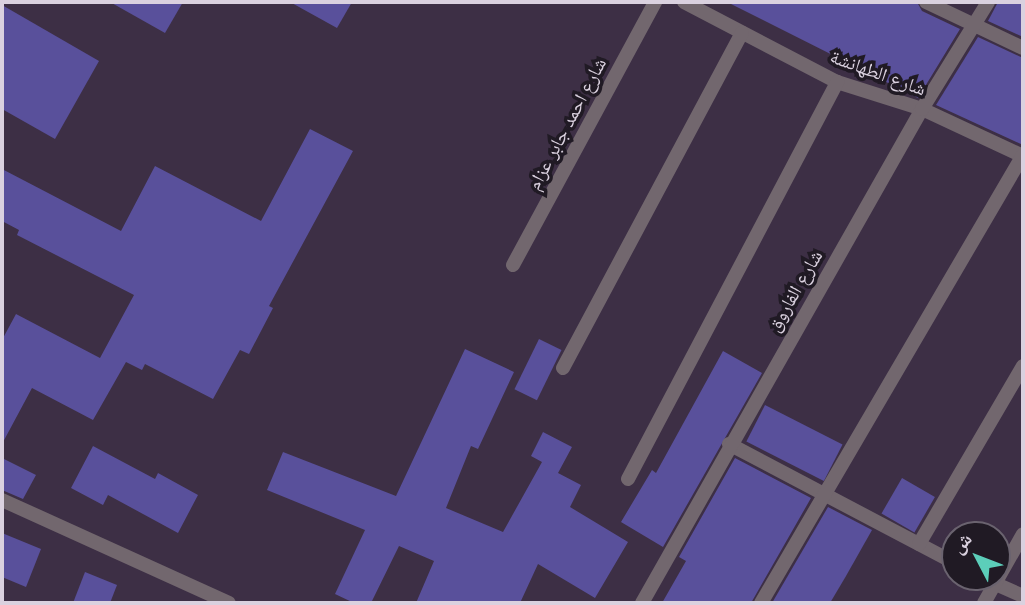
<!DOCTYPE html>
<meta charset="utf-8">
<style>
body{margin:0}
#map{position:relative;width:1025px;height:605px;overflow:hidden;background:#3d2f45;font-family:Arial,"Noto Naskh Arabic",sans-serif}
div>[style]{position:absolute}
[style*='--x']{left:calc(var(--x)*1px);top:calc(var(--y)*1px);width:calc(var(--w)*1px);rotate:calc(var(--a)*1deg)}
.building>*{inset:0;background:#59509b;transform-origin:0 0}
.street>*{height:14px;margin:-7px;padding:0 7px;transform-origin:7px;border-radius:7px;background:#72676e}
span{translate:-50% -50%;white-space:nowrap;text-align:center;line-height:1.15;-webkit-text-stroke:7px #201a24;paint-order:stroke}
.street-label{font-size:19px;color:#dad1df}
.frame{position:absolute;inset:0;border:4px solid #dad1df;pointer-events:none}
.north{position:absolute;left:941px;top:521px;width:70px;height:70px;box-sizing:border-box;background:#201a24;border:2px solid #6a636f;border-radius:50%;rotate:312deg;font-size:19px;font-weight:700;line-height:28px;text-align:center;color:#dad1df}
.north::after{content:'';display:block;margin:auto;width:24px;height:32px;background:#5cceba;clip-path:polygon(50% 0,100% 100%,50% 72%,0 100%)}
</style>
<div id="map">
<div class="building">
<div style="clip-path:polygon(110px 2px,183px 2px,165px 33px)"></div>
<div style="clip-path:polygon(290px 2px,352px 2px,337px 28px)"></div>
<div style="clip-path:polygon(727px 2px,917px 2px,922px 11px,960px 29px,918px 98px)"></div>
<div style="clip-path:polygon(998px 2px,1023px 2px,1023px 37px,988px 21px)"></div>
<div style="clip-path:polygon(2px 5px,99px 61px,55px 139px,2px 109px)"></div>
<div style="clip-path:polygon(978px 37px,1023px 58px,1023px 145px,936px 105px)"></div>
<div style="clip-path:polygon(310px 129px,353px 151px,269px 306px,273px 308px,249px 354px,240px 350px,213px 399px,145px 364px,142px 370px,126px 362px,93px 420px,32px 388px,2px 444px,2px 340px,16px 314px,100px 358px,134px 295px,17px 235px,19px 230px,2px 221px,2px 169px,121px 231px,155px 166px,261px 221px)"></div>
<div style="left:539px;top:339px;width:25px;height:56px;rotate:26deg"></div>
<div style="clip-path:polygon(465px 349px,514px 372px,478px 449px,471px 446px,446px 508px,503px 532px,542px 462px,531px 456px,543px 432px,572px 447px,558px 473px,581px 485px,570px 507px,628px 542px,595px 598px,538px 564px,520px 603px,416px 603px,434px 561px,399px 546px,371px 603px,354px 603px,335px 594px,365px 530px,267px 490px,283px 452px,396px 496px)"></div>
<div style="clip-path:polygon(723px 351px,762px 373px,663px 547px,621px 522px,652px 470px,656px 473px)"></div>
<div style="left:765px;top:405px;width:87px;height:41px;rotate:27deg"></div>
<div style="clip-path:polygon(93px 446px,155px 479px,158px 473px,198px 495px,178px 533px,108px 495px,103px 505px,71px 488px)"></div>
<div style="clip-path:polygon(2px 458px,36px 475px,23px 499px,2px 490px)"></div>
<div style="clip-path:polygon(735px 458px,811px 498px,751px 603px,662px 603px,686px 561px,679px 557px)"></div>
<div style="left:902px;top:478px;width:38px;height:41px;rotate:30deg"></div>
<div style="clip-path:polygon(828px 507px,872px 530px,846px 576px,830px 603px,772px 603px)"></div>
<div style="clip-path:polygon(2px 533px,41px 549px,26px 587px,2px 577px)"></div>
<div style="clip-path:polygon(85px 572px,117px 585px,110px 603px,73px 603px)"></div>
</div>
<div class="street">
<div style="--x:684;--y:2;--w:173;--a:27.6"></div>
<div style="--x:837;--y:82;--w:89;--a:17.6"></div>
<div style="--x:922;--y:109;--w:111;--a:25"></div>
<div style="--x:926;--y:2;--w:107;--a:25.4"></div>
<div style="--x:513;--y:265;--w:299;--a:-61.6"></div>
<div style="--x:563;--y:368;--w:380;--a:-61.9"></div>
<div style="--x:729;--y:444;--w:255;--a:27.8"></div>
<div style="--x:628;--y:479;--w:449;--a:-62.2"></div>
<div style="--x:2;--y:500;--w:249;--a:24.4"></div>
<div style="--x:919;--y:544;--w:206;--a:-59.7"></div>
<div style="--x:980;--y:577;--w:47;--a:23.8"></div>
<div style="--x:642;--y:603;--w:568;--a:-60.46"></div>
<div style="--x:922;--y:109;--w:126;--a:-58.3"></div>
<div style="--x:761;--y:603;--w:519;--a:-59.68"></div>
<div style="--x:984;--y:603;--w:79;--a:-60.5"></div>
</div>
<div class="street-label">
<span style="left:878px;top:73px;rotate:20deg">شارع الطهانشة</span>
<span style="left:567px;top:124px;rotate:-62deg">شارع احمد جابر عزام</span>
<span style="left:795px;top:291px;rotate:-60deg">شارع الفاروق</span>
</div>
<div class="frame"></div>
<div class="north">ش</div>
</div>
